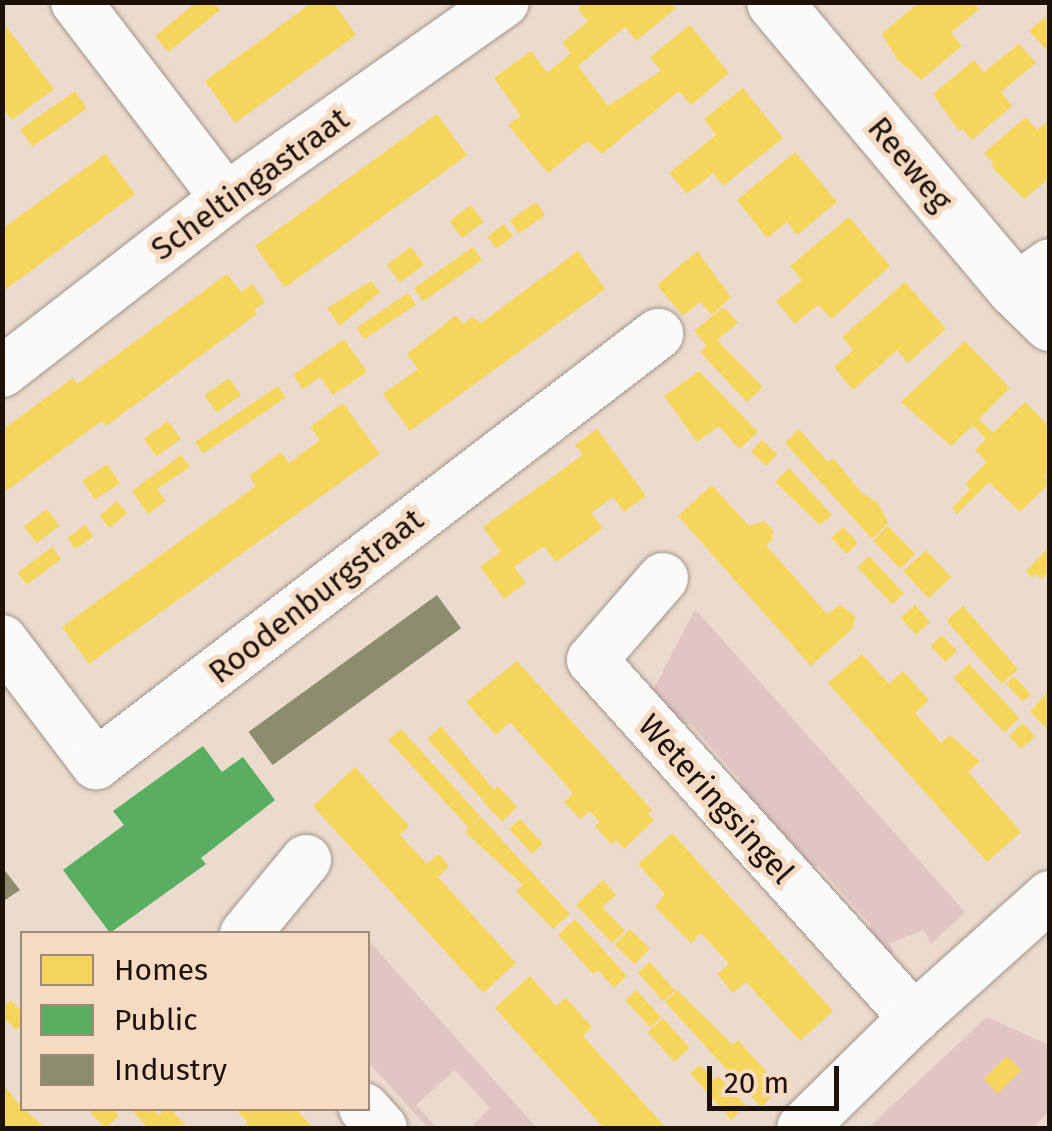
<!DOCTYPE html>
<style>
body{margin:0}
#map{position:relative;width:1052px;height:1131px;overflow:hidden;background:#ebdbce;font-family:"Fira Sans",sans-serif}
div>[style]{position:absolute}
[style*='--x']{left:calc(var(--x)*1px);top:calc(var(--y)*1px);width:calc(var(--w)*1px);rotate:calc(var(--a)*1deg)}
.green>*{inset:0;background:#e0c5c2}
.homes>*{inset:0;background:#f6d55c;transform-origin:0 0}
.public>*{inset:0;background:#5aae61}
.industry>*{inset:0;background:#8c8c6e;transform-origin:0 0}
.roads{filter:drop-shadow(0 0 2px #a0948a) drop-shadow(0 0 2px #a0948a)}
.minor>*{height:50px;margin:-25px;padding:0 25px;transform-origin:25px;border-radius:25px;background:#fcfaf8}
.tertiary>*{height:55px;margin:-27.5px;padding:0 27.5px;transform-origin:27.5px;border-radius:27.5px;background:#fcfaf8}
span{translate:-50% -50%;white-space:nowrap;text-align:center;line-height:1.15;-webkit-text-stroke:10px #f7dac2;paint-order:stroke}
.street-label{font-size:32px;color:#1c1209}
.frame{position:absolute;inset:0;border:5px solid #1c1209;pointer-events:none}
.legend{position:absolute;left:20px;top:931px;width:350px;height:180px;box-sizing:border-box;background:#f7dac2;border:2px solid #9f8a78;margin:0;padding:12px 18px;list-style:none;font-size:30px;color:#1c1209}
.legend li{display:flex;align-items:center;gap:20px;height:50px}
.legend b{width:50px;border:2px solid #9f8a78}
.scale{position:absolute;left:707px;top:1066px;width:132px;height:45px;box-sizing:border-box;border:5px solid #1c1209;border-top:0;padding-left:12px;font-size:30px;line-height:35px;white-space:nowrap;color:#1c1209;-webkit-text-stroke:8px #f7dac2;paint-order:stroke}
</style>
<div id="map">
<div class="green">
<div style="clip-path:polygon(695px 609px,965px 912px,931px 944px,924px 930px,890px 943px,894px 955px,884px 959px,867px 942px,871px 925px,819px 867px,799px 866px,738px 798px,740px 780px,691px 724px,671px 724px,650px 696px)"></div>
<div style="clip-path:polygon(368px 940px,537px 1128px,470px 1128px,490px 1108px,455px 1070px,416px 1105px,437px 1128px,428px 1128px,368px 1062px)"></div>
<div style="clip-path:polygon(987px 1017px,1049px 1045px,1049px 1111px,1033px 1128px,868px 1128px)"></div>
</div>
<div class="homes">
<div style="clip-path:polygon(197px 2px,213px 2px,220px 10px,168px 52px,155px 36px)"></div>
<div style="clip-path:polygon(313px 2px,333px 2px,356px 35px,235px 123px,205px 81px)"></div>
<div style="clip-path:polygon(585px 2px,671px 2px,676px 8px,636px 41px,625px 27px,578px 66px,608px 106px,661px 71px,650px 57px,690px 25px,729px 73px,691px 105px,679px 91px,602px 154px,587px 141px,548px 173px,508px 125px,521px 116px,494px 78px,531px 51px,547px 73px,571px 53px,562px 43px,588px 21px,578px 9px)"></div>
<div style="clip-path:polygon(919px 2px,974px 2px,979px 9px,951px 33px,962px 46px,921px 80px,897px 59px,882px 34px)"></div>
<div style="clip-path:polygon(1045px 17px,1050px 21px,1050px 54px,1029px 31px)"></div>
<div style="clip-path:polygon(2px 21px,54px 89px,12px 120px,2px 107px)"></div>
<div style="clip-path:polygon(1019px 44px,1036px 63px,1001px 92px,1012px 106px,972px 140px,962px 129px,959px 131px,933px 94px,974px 60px,984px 72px)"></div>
<div style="clip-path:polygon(743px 88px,783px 138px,723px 186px,713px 173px,687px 194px,669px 173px,716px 135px,704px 119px)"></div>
<div style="left:75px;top:91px;width:21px;height:67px;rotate:55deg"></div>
<div style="left:437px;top:114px;width:51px;height:225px;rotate:54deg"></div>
<div style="clip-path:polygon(1026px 117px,1037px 130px,1050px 119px,1050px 178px,1024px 199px,991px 166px,994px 164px,984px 153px)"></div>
<div style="clip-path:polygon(795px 152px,837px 202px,797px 235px,787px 222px,767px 238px,737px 200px)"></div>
<div style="clip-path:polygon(105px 154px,135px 194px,2px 292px,2px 229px)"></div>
<div style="left:536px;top:202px;width:16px;height:32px;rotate:55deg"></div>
<div style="left:471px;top:205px;width:21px;height:27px;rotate:53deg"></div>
<div style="clip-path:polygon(849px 217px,890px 266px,832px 319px,818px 305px,795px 324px,776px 301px,802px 280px,790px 266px)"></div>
<div style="left:504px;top:224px;width:15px;height:21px;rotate:53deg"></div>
<div style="left:411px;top:247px;width:22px;height:30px;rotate:54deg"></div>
<div style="left:473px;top:247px;width:16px;height:72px;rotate:55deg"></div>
<div style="clip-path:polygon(578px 251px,605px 289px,410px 431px,383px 394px,418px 369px,407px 354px,456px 315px,463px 324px,472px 317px,481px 323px)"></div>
<div style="clip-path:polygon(697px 251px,731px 297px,712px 315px,700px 302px,683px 316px,657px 285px)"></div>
<div style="clip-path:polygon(227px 274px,241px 292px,252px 284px,265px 302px,254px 310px,257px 314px,106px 426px,102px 421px,2px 494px,2px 430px,73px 378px,77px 384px)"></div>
<div style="clip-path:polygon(371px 281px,380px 292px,340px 326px,327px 308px)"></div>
<div style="clip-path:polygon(905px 282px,946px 329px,908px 363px,897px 350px,853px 390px,834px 367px,853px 350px,842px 337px)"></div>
<div style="left:408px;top:293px;width:14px;height:62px;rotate:56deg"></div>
<div style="clip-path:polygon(724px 307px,738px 323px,717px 340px,763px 387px,747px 402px,700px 352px,707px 346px,694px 331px)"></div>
<div style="clip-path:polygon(344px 339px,367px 372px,333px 395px,320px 377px,303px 389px,293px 375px)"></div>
<div style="clip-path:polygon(965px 341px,1010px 388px,979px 419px,993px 433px,1025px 402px,1050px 427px,1050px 470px,1044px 475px,1050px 483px,1020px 512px,989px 482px,957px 514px,952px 508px,970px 489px,965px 484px,987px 462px,975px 450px,986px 439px,973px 425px,951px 446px,901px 402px)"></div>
<div style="clip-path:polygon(699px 371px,758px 432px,739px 449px,719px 426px,697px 442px,664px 396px)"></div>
<div style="left:229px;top:378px;width:21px;height:30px;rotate:55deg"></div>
<div style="left:278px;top:386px;width:14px;height:100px;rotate:56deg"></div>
<div style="clip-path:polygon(343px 403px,380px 454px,89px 664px,62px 627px,256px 486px,249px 476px,281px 452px,289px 463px,320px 440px,310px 427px)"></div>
<div style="left:168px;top:421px;width:22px;height:30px;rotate:54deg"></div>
<div style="clip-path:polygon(597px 429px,646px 496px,624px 512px,613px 497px,591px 513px,603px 528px,556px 562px,544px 546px,514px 567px,526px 583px,504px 599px,480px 567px,501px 552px,483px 527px,583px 455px,575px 445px)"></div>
<div style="clip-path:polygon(799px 429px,828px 462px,833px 458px,861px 492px,878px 503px,888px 523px,872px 539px,785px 443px)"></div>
<div style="left:762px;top:440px;width:21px;height:16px;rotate:43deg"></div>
<div style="clip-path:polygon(181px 455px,190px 467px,157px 489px,166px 501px,148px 514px,132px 491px)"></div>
<div style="left:107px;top:464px;width:23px;height:30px;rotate:56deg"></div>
<div style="clip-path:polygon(789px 468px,832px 515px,820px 525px,775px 482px)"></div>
<div style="clip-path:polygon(712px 485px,749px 526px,764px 521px,773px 530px,772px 540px,766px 545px,827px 614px,840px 605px,855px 616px,853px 628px,811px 666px,678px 516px)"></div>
<div style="left:117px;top:501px;width:16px;height:23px;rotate:50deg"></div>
<div style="left:47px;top:509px;width:21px;height:29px;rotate:53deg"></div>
<div style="left:85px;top:525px;width:14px;height:22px;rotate:54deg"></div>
<div style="left:888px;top:526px;width:39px;height:21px;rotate:46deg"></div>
<div style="left:843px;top:527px;width:22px;height:16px;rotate:47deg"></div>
<div style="clip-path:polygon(1050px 546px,1050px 571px,1041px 579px,1036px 574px,1032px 578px,1026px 571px)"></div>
<div style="left:52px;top:547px;width:15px;height:43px;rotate:53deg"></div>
<div style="left:926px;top:550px;width:37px;height:31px;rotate:47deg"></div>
<div style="left:869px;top:556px;width:51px;height:16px;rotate:47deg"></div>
<div style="left:915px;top:605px;width:23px;height:19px;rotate:49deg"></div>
<div style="left:963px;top:606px;width:84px;height:22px;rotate:49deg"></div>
<div style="left:942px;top:635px;width:22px;height:16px;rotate:47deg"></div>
<div style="clip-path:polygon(862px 654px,889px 684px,903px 671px,929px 700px,915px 713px,941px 743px,950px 735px,980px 761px,968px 772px,1021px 832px,987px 862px,828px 683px)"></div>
<div style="clip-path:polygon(517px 661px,652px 810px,648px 814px,654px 820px,624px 849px,616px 840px,611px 844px,595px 826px,600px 822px,590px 811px,580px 819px,564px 802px,573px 793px,510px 722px,496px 735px,466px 702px)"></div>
<div style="left:969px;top:664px;width:74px;height:21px;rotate:47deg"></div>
<div style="left:1014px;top:676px;width:25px;height:11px;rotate:47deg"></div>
<div style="clip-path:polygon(1050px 689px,1050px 728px,1048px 730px,1030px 712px)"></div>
<div style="left:1023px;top:723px;width:18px;height:19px;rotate:47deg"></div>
<div style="clip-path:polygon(441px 726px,494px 790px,498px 786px,517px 807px,502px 822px,482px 800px,490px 792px,482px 799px,427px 739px)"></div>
<div style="clip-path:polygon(401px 729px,480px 816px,472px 824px,481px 817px,570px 914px,553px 929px,516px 891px,523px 885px,465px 832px,469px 828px,388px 740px)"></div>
<div style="clip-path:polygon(355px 767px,409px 826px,400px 835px,427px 864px,439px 854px,449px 866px,438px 877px,516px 963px,483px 993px,313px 806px)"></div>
<div style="left:520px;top:819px;width:34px;height:15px;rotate:47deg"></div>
<div style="clip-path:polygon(672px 833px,833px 1011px,800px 1041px,746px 982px,733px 993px,717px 974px,729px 964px,701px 933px,691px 943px,655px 907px,665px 894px,638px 864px)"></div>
<div style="clip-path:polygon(603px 880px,616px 895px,602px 907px,625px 931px,612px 943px,576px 905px)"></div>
<div style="clip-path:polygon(575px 919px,627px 976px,614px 988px,598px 970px,593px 974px,558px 935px)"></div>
<div style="left:630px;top:929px;width:28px;height:22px;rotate:45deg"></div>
<div style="left:650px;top:962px;width:38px;height:16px;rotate:49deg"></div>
<div style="clip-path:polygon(530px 976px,556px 1006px,566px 998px,592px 1027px,583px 1036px,666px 1128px,604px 1128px,522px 1038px,495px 1008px)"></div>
<div style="left:636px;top:990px;width:37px;height:15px;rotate:47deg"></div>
<div style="clip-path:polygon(677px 990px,733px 1045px,738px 1040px,781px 1088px,761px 1107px,665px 1002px)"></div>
<div style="clip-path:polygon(11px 1000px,22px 1012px,22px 1024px,16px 1030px,2px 1016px,2px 1008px)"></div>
<div style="left:663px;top:1018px;width:40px;height:21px;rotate:48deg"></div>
<div style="left:1007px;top:1056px;width:20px;height:33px;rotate:45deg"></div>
<div style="clip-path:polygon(700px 1065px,714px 1080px,718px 1076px,746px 1106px,731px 1120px,690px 1073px)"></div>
<div style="clip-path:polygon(2px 1083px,22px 1108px,46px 1128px,2px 1128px)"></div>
<div style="clip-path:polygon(86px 1108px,112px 1108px,119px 1116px,105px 1128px)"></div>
<div style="clip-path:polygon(130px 1108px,152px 1108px,158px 1115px,169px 1108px,186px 1125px,148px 1128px)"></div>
<div style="clip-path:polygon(235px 1108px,295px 1108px,313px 1128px,241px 1128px,248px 1123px)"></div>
</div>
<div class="public">
<div style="clip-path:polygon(203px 746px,222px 772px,243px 757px,275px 800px,201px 858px,206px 864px,110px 933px,63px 870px,124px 825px,113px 811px)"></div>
</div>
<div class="industry">
<div style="left:437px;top:595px;width:41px;height:233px;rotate:54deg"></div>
<div style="clip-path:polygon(2px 867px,20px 890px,2px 902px)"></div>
</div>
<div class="roads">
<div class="minor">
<div style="--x:76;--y:2;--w:247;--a:52.6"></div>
<div style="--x:1015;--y:289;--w:43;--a:-35.5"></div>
<div style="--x:2;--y:372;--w:284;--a:-37.8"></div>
<div style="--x:226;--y:198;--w:340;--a:-35.2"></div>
<div style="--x:663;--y:578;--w:108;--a:130.9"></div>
<div style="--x:592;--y:660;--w:482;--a:48"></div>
<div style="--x:2;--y:640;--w:156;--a:52.8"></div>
<div style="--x:96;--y:764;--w:708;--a:-37.42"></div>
<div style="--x:245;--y:934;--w:96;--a:-50.5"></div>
<div style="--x:364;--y:1108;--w:27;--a:48"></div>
<div style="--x:802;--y:1128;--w:157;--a:-44.5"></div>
<div style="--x:914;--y:1018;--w:183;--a:-41.9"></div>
</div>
<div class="tertiary">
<div style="--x:774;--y:2;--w:375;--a:50"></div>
<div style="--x:1015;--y:289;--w:49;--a:44.2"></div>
</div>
</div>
<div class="street-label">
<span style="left:910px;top:164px;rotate:50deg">Reeweg</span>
<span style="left:250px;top:184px;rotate:-36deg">Scheltingastraat</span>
<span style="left:316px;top:596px;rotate:-38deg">Roodenburgstraat</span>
<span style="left:716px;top:799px;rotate:48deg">Weteringsingel</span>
</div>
<div class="frame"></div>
<ul class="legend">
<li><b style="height:28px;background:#f6d55c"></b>Homes</li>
<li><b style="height:28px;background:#5aae61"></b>Public</li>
<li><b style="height:28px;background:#8c8c6e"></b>Industry</li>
</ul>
<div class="scale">20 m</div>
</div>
